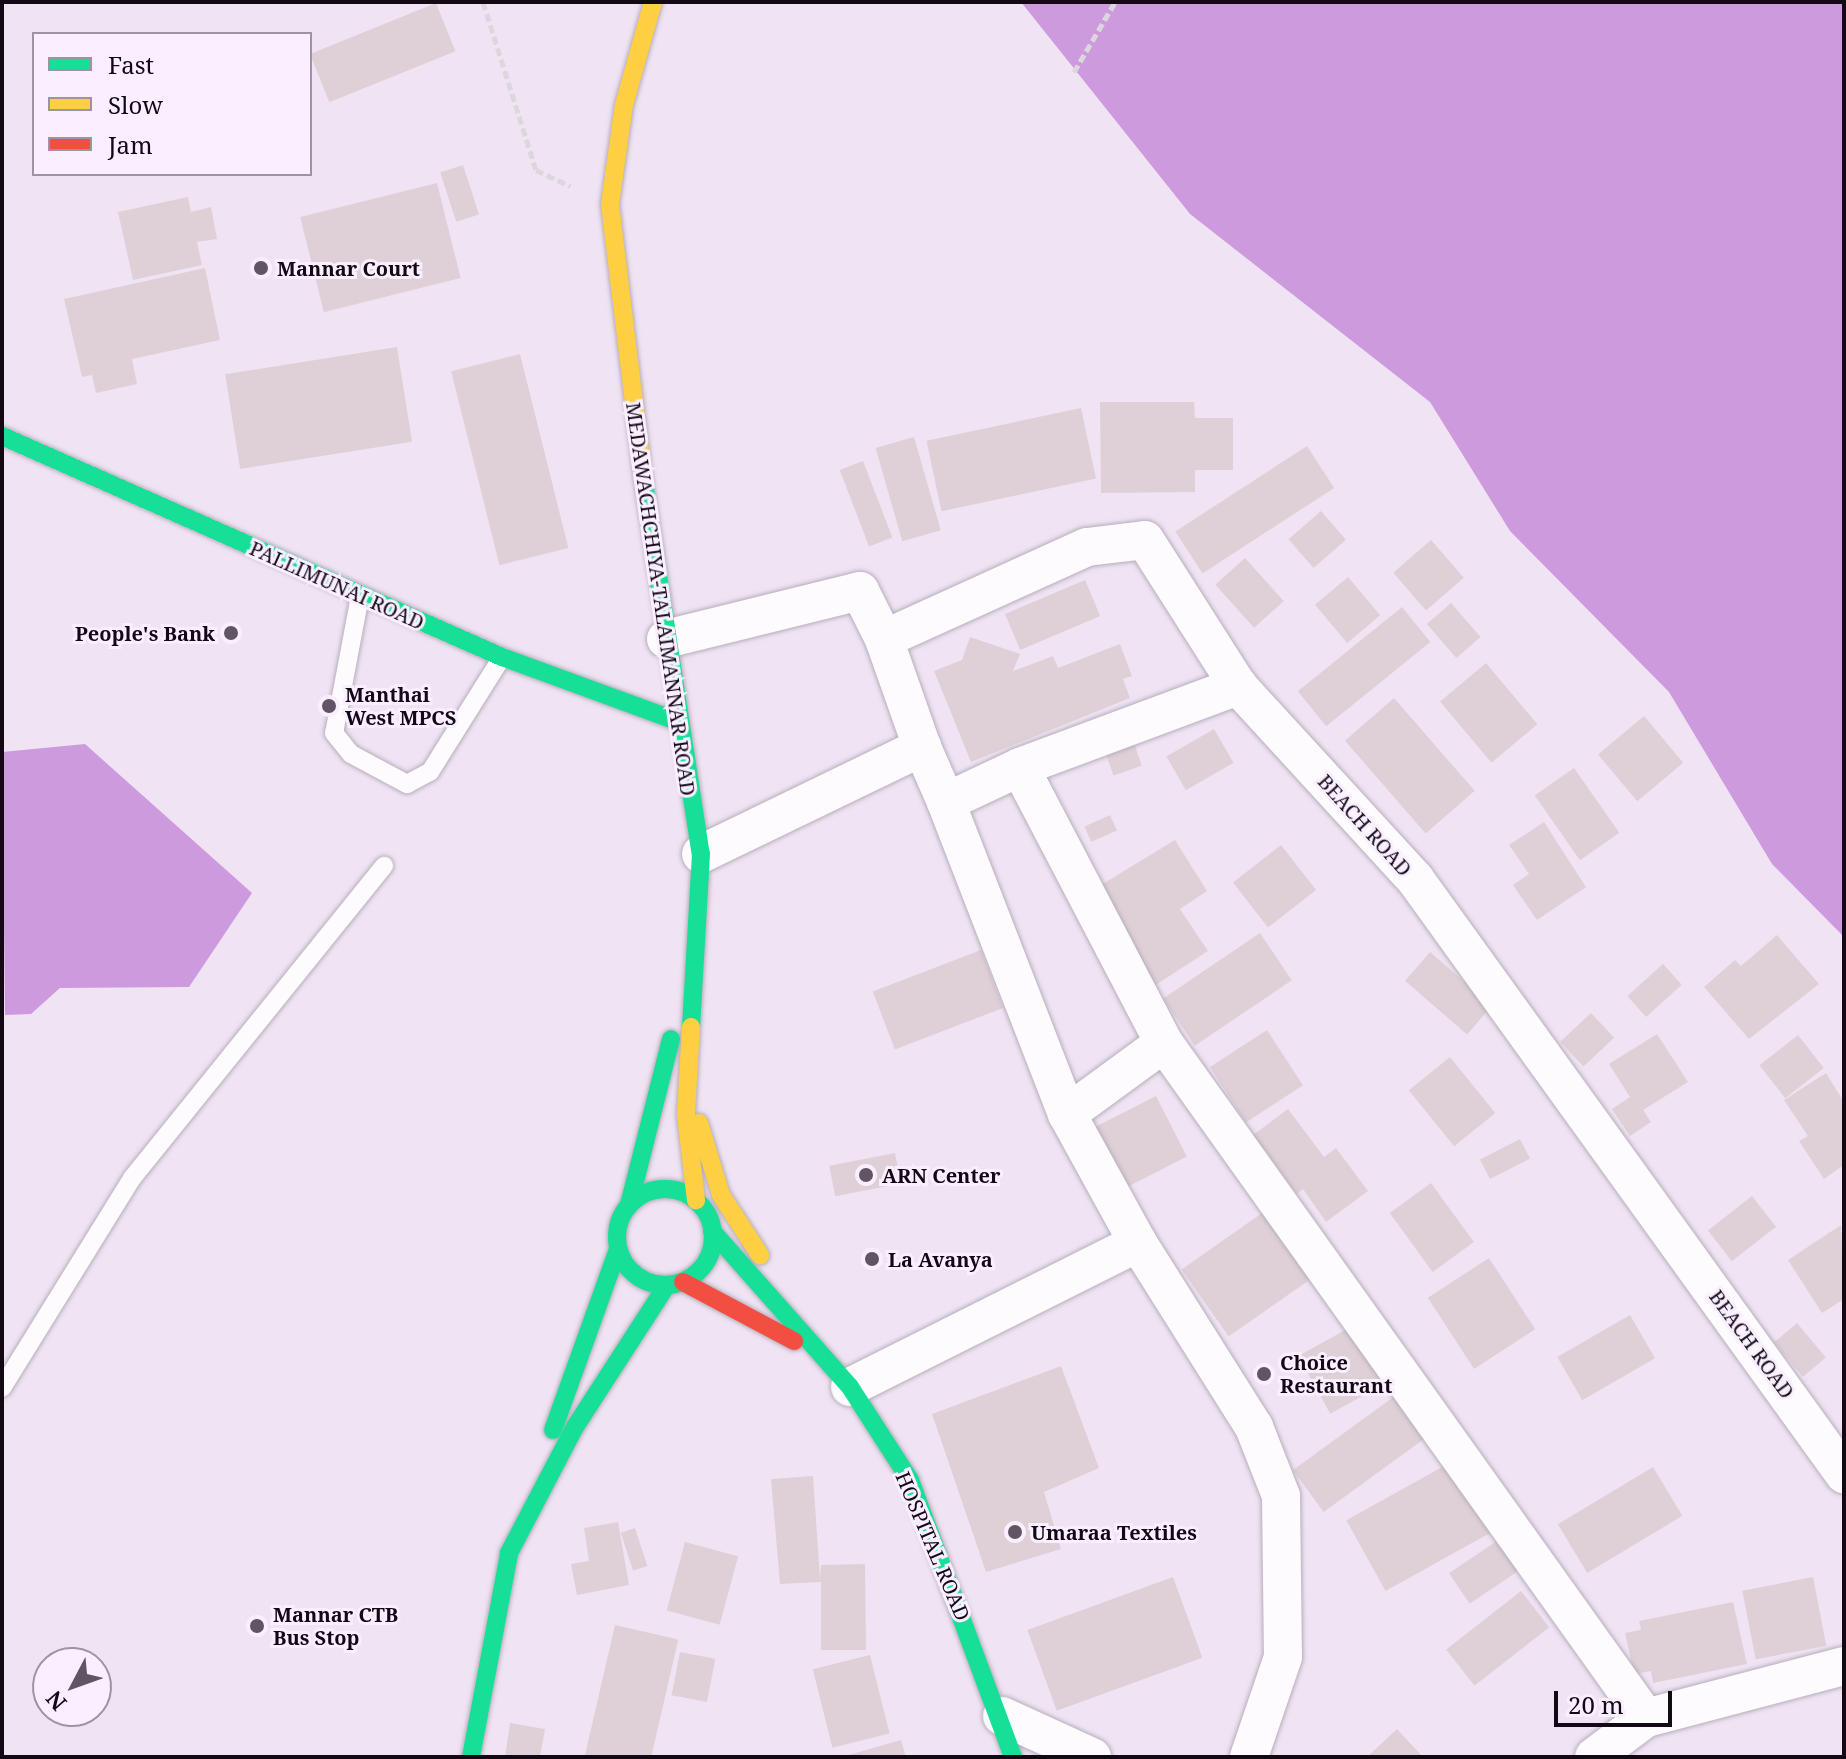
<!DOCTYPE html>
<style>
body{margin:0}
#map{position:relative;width:1846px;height:1759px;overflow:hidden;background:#f0e4f4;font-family:"Noto Serif",serif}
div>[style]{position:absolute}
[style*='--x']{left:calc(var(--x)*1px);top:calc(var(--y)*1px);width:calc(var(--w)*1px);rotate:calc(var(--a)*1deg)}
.water>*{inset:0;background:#cd9ade}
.building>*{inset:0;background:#dfd0d8;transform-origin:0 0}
.path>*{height:5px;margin-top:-2.5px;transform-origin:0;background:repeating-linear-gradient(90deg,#dbd7dc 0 8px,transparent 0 12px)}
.roads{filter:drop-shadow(0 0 2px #b7aebb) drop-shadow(0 0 2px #b7aebb)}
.lane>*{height:18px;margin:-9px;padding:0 9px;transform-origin:9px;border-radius:9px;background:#fdfbfd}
.street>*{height:38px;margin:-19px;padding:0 19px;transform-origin:19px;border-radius:19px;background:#fdfbfd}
.fast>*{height:18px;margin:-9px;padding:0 9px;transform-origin:9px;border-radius:9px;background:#16e098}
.fast>.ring{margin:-9px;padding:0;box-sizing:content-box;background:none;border:18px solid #16e098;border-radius:50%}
.slow>*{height:18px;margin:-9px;padding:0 9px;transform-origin:9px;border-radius:9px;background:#ffcf43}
.jam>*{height:18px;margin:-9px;padding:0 9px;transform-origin:9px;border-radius:9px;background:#f24e42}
.dots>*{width:22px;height:22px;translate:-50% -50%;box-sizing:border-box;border:4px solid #faeffe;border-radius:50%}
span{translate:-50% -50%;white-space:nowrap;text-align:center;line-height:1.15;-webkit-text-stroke:6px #faeffe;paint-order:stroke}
.poi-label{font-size:20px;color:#120915;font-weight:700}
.left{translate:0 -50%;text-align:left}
.right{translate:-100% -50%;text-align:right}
.street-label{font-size:20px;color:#120915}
.frame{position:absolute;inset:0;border:4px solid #120915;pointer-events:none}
.legend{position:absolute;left:32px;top:32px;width:280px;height:144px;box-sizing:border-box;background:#faeffe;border:2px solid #9d93a1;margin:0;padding:10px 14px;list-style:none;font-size:24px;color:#120915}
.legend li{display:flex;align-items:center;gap:16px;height:40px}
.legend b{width:40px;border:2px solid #9d93a1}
.north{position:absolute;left:32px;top:1647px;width:80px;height:80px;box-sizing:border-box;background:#faeffe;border:2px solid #9d93a1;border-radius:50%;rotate:229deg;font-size:22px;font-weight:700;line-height:32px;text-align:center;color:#120915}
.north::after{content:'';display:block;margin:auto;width:28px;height:36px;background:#605663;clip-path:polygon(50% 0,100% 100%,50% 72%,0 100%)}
.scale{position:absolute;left:1554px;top:1691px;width:118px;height:36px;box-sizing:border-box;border:4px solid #120915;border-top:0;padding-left:10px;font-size:24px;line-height:28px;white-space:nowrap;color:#120915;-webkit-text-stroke:6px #faeffe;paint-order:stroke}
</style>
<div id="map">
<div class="water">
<div style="clip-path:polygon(1021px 2px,1844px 2px,1844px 937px,1772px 864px,1669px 692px,1510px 531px,1430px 402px,1190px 214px)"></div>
<div style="clip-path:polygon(85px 744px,252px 893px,189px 987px,60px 988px,31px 1014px,5px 1015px,2px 752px)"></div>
</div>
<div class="building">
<div style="left:436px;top:3px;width:52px;height:136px;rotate:68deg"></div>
<div style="left:463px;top:165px;width:52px;height:24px;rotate:72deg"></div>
<div style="left:437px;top:183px;width:98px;height:141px;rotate:76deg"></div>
<div style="clip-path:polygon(188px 197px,191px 212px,211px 207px,217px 239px,197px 242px,202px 265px,133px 280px,118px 212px)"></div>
<div style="clip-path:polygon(205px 268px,220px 340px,132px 359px,137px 384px,96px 393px,92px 375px,82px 377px,64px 299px)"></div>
<div style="left:397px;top:347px;width:96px;height:174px;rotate:81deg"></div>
<div style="left:520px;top:354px;width:200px;height:71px;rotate:76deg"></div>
<div style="clip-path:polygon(1100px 402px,1194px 402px,1195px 418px,1233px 418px,1233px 470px,1195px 470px,1195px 492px,1101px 493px)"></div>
<div style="left:1081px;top:408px;width:72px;height:158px;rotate:78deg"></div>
<div style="left:914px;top:437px;width:97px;height:40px;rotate:74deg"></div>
<div style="left:1307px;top:446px;width:50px;height:157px;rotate:57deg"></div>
<div style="left:863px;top:461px;width:82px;height:25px;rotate:69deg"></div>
<div style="left:1321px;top:511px;width:38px;height:43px;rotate:49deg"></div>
<div style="left:1431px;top:540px;width:50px;height:50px;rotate:49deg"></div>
<div style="left:1245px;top:558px;width:58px;height:40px;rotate:48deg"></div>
<div style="left:1348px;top:577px;width:50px;height:43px;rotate:50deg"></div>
<div style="left:1085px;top:580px;width:39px;height:87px;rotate:67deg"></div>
<div style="left:1451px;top:603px;width:45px;height:32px;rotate:49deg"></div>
<div style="left:1402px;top:607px;width:45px;height:134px;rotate:51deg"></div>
<div style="clip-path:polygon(970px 637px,1020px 654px,1013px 671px,1053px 656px,1058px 668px,1120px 644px,1132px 676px,1123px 679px,1130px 698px,971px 762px,934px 671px,962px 660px)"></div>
<div style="left:1486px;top:663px;width:80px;height:60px;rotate:50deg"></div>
<div style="left:1394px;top:698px;width:123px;height:65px;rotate:49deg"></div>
<div style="left:1644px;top:716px;width:61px;height:60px;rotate:50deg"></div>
<div style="left:1214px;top:729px;width:39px;height:55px;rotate:60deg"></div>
<div style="left:1134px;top:743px;width:24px;height:30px;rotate:71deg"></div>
<div style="left:1574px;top:768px;width:79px;height:48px;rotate:55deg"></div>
<div style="left:1110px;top:815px;width:17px;height:28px;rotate:66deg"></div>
<div style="clip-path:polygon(1544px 822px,1586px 887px,1537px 920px,1513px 885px,1529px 874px,1509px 845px)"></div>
<div style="clip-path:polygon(1175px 840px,1207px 891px,1180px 909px,1208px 951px,1154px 986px,1091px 891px)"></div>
<div style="left:1281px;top:845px;width:57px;height:61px;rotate:52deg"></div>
<div style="left:1260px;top:933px;width:57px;height:117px;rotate:56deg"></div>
<div style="clip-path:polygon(1777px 935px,1819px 984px,1749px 1039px,1704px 987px,1735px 960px,1741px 966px)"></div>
<div style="left:981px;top:950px;width:62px;height:116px;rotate:69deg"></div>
<div style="left:1430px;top:952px;width:82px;height:38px;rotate:41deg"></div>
<div style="left:1663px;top:964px;width:28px;height:48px;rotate:48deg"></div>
<div style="left:1591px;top:1013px;width:34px;height:42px;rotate:47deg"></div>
<div style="left:1267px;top:1030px;width:66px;height:68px;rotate:57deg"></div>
<div style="clip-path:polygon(1657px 1034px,1688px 1082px,1643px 1110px,1651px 1122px,1630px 1136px,1612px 1109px,1630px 1097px,1609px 1064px)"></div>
<div style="left:1798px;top:1035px;width:42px;height:49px;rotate:52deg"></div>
<div style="left:1450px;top:1057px;width:72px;height:53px;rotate:51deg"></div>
<div style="clip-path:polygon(1826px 1073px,1844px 1102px,1844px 1165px,1824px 1179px,1799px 1141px,1808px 1136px,1784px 1100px)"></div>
<div style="left:1156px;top:1096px;width:68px;height:75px;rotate:63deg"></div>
<div style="clip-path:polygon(1288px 1109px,1324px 1157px,1336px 1148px,1368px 1191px,1326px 1222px,1303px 1189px,1297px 1194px,1253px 1135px)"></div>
<div style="left:1520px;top:1139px;width:22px;height:45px;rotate:63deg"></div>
<div style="left:895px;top:1153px;width:31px;height:67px;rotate:79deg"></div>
<div style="left:1431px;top:1183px;width:73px;height:51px;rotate:54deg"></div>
<div style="left:1752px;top:1196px;width:39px;height:56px;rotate:52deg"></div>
<div style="left:1275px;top:1204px;width:82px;height:114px;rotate:55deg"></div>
<div style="clip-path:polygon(1841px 1225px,1844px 1299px,1822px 1313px,1788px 1260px)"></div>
<div style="left:1489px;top:1258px;width:85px;height:73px;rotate:57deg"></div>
<div style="left:1630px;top:1315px;width:50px;height:84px;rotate:60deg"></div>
<div style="left:1797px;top:1323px;width:45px;height:30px;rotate:50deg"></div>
<div style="left:1356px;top:1324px;width:66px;height:66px;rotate:61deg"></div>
<div style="clip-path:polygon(1061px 1366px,1099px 1468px,1044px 1492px,1061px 1549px,986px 1572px,932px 1414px)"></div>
<div style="left:1399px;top:1393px;width:52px;height:131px;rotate:54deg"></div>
<div style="left:1453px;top:1461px;width:81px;height:122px;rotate:61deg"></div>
<div style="left:1653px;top:1467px;width:57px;height:111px;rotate:59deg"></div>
<div style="clip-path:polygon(813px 1476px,820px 1578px,821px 1565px,865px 1564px,866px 1650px,821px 1650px,821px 1582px,780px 1584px,771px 1479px)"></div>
<div style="clip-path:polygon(618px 1522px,629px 1585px,577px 1595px,571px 1564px,589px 1561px,584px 1528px)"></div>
<div style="left:635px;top:1528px;width:40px;height:15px;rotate:72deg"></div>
<div style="left:1507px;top:1534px;width:37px;height:70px;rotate:56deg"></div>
<div style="left:685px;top:1542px;width:55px;height:71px;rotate:15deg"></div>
<div style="left:1173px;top:1577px;width:86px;height:155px;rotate:70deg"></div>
<div style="left:1813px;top:1577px;width:70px;height:72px;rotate:79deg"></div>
<div style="left:1521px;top:1591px;width:46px;height:95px;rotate:52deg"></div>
<div style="clip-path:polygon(1733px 1602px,1747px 1664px,1653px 1683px,1651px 1671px,1634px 1674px,1625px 1633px,1641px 1630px,1639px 1621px)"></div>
<div style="left:615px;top:1625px;width:65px;height:135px;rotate:13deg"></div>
<div style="left:680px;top:1652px;width:36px;height:44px;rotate:11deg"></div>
<div style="left:870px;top:1655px;width:81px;height:59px;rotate:76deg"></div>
<div style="clip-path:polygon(510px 1723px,545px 1729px,540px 1757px,505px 1757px)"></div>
<div style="clip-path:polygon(1397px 1729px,1423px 1757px,1367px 1757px)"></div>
<div style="clip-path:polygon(901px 1740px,906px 1757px,845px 1757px,845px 1756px)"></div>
</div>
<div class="path">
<div style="--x:483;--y:2;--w:176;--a:72.5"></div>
<div style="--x:536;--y:170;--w:38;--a:25"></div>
<div style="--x:1074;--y:72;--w:81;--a:-59.6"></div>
</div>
<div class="roads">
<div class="lane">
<div style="--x:360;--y:596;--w:139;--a:100.7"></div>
<div style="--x:334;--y:733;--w:27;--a:51"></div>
<div style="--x:351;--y:754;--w:64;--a:28.2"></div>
<div style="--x:407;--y:784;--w:26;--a:-28"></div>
<div style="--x:430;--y:772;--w:136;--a:-57.9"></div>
<div style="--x:2;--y:1388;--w:248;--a:-58.2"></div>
<div style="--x:133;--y:1177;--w:400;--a:-51.1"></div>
</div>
<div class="street">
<div style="--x:666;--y:639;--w:200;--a:-13.9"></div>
<div style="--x:860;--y:591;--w:54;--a:63.4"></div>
<div style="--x:884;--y:639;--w:114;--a:70.6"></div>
<div style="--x:884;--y:639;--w:223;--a:-24.4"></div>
<div style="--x:1087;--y:547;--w:58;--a:-6.9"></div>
<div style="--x:1145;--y:540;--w:173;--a:57.5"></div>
<div style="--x:946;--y:802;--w:335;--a:68.8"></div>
<div style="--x:1067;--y:1114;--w:120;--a:-36.2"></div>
<div style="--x:1164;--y:1043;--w:311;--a:-117.6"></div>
<div style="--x:701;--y:854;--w:246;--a:-25.8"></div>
<div style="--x:922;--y:747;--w:60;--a:66.4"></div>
<div style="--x:946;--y:802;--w:82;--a:-25.3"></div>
<div style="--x:1020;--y:767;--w:233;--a:-20.4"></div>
<div style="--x:1238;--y:686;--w:262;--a:47.5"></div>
<div style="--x:1415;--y:879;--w:734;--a:54.21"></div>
<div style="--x:1164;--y:1043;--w:829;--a:54.47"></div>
<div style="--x:1646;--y:1718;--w:205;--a:-14.7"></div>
<div style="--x:1067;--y:1114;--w:147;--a:61.2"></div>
<div style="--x:1138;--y:1243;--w:218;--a:57.8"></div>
<div style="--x:1254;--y:1427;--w:74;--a:68.6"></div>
<div style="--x:1281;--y:1496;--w:161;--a:89.3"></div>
<div style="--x:1283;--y:1657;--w:106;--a:108.8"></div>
<div style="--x:850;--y:1387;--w:322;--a:-26.6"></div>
<div style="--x:1002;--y:1716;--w:99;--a:24.5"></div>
<div style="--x:1594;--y:1757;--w:65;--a:-36.9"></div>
</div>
<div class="fast">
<div style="--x:2;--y:436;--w:547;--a:23.85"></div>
<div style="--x:502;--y:657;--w:186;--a:20.1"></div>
<div style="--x:643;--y:477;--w:381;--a:81.3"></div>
<div style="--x:701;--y:854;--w:173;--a:93.3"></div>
<div class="ring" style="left:617px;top:1189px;width:78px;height:78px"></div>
<div style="--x:629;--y:1205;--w:171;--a:-75.8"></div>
<div style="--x:712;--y:1231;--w:208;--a:48.5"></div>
<div style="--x:850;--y:1387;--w:111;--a:57.2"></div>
<div style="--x:910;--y:1480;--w:296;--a:69.6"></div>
<div style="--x:553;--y:1430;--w:192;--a:-70.2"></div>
<div style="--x:471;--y:1757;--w:208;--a:-79.4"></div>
<div style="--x:509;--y:1553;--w:142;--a:-62.4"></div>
<div style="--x:575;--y:1427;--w:169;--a:-57.1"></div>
</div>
<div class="slow">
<div style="--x:643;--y:477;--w:275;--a:-96.9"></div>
<div style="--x:610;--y:204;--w:100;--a:-82"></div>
<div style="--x:624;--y:105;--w:107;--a:-74.3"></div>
<div style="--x:691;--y:1027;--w:88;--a:93.3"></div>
<div style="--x:686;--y:1115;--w:86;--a:83.3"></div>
<div style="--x:699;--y:1123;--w:75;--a:73"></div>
<div style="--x:721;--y:1195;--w:72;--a:57"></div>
</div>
<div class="jam">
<div style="--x:683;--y:1282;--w:126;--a:28"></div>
</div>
</div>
<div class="dots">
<div style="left:261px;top:268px;background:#605663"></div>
<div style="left:231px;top:633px;background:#605663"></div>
<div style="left:329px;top:706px;background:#605663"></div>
<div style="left:866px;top:1175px;background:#605663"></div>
<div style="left:872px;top:1259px;background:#605663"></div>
<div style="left:1264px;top:1374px;background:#605663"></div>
<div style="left:1015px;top:1532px;background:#605663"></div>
<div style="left:257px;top:1626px;background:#605663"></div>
</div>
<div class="poi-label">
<span class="left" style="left:277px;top:268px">Mannar Court</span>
<span class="right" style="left:215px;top:633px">People's Bank</span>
<span class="left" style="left:345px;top:706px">Manthai<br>West MPCS</span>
<span class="left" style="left:882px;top:1175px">ARN Center</span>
<span class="left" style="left:888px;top:1259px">La Avanya</span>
<span class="left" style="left:1280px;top:1374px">Choice<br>Restaurant</span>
<span class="left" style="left:1031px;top:1532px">Umaraa Textiles</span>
<span class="left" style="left:273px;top:1626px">Mannar CTB<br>Bus Stop</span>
</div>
<div class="street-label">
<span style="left:337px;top:585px;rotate:24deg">PALLIMUNAI ROAD</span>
<span style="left:661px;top:599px;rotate:82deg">MEDAWACHCHIYA-TALAIMANNAR ROAD</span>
<span style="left:1365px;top:825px;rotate:48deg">BEACH ROAD</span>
<span style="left:1752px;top:1344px;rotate:54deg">BEACH ROAD</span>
<span style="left:933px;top:1546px;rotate:67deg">HOSPITAL ROAD</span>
</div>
<div class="frame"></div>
<ul class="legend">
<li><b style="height:10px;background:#16e098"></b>Fast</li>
<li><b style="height:10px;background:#ffcf43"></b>Slow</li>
<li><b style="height:10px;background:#f24e42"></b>Jam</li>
</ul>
<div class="north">N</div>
<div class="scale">20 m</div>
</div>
